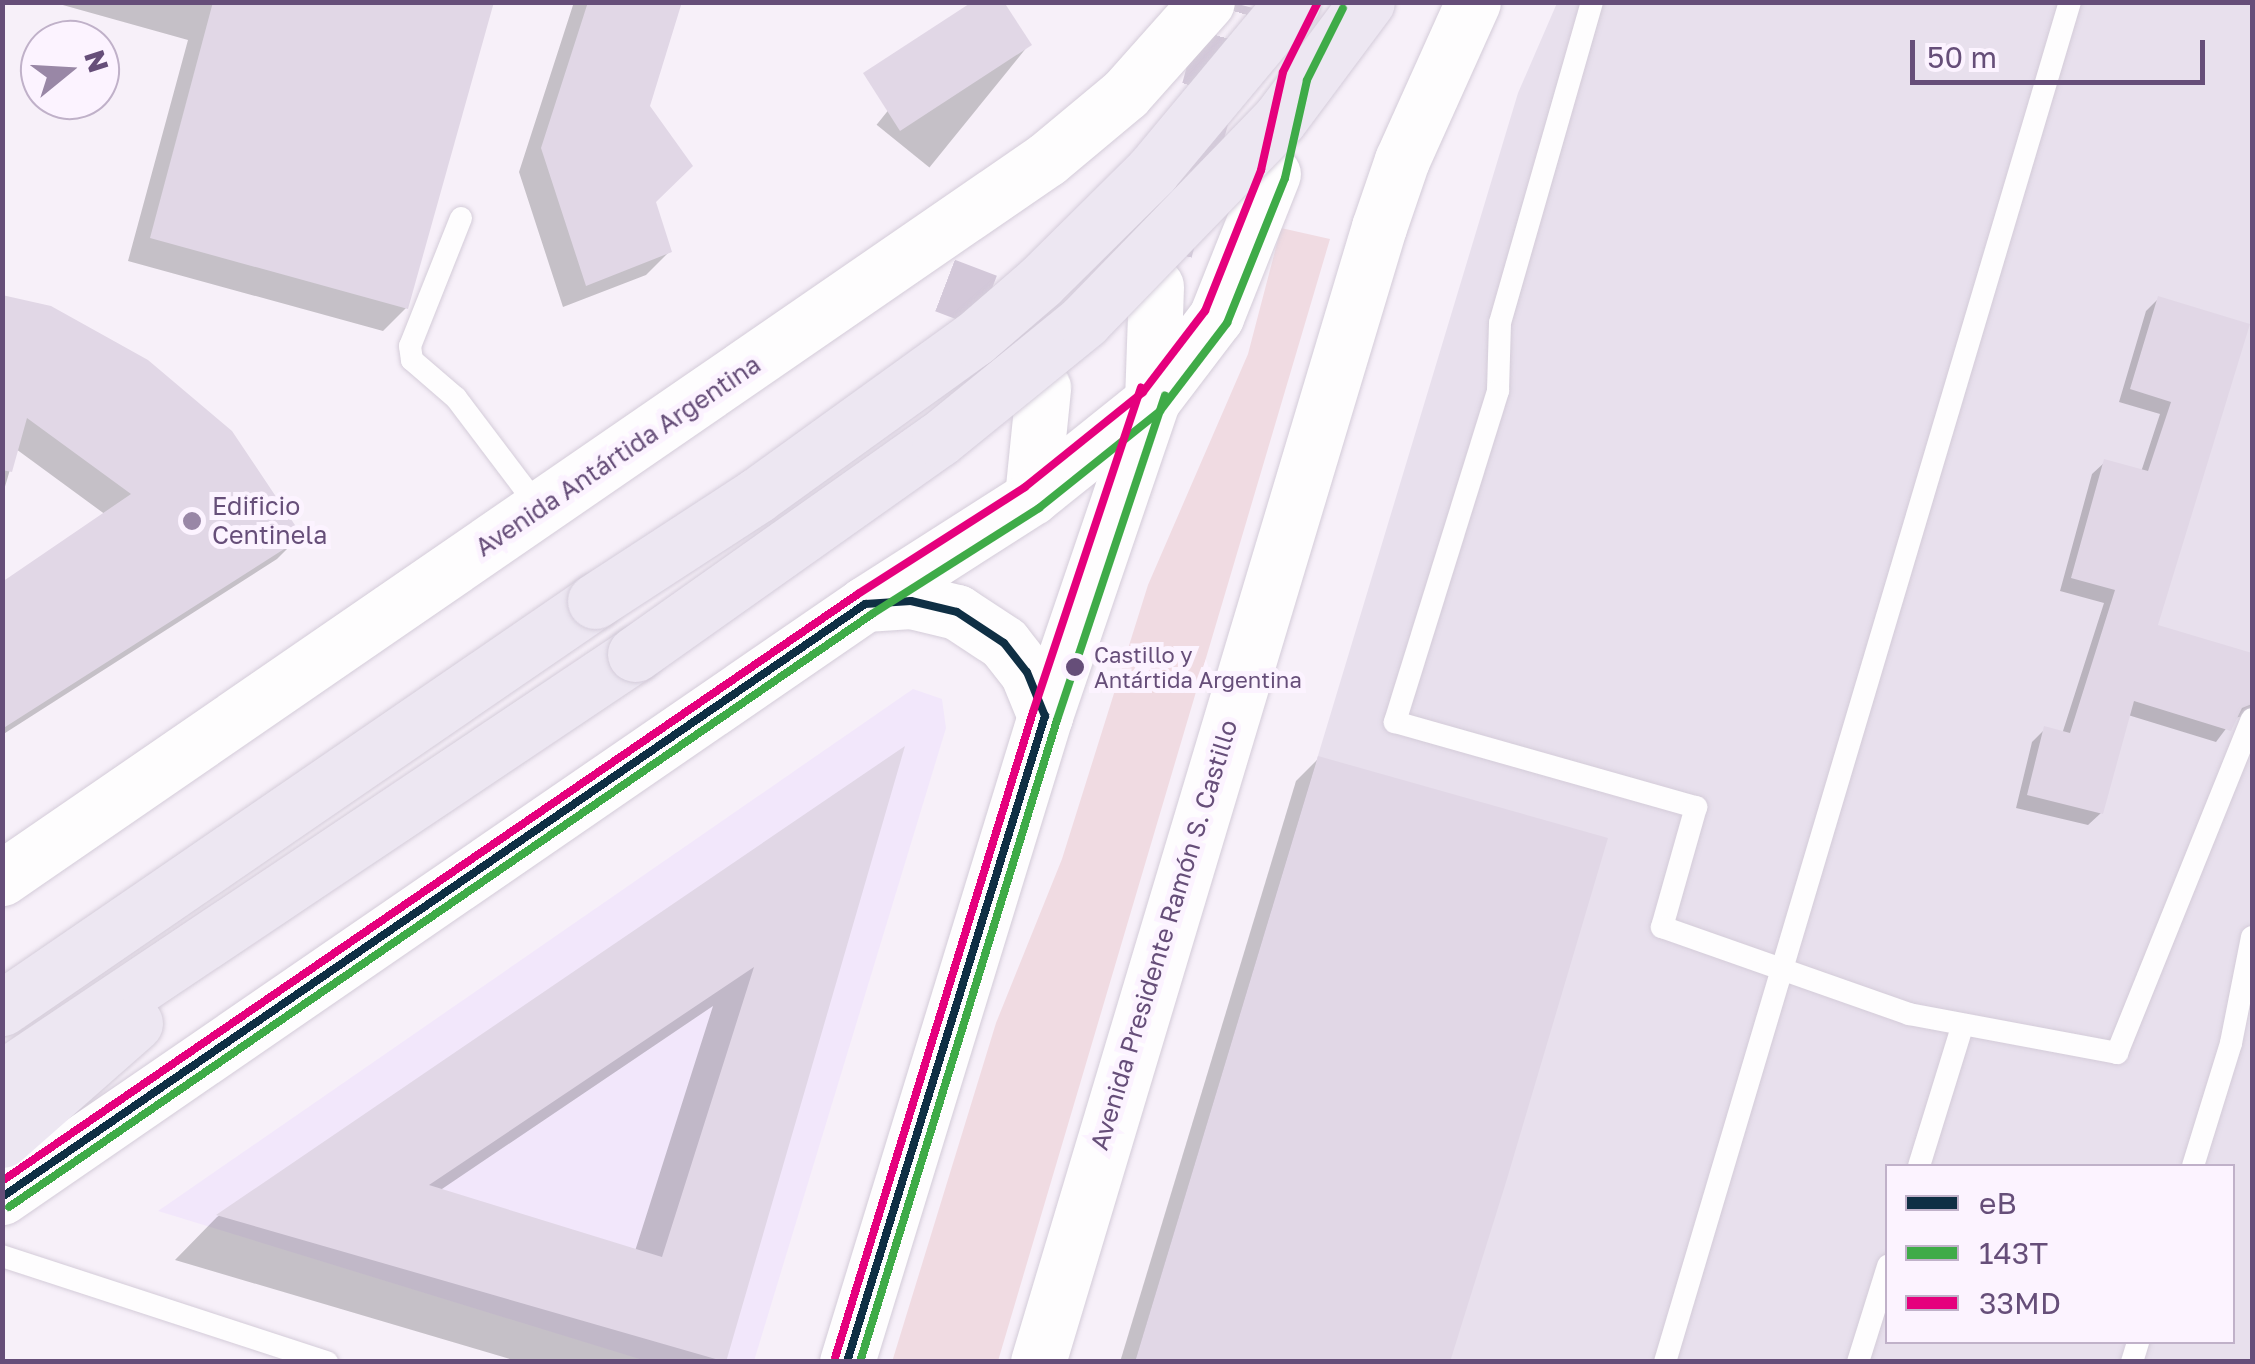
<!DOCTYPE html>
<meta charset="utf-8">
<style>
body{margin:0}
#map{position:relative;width:2255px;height:1364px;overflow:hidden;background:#f7f0f9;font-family:"Golos Text",sans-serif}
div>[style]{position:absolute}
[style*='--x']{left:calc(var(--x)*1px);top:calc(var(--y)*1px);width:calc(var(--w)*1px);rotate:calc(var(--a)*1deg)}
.commercial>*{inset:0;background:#f2e7fb}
.industrial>*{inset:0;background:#e8e0ed}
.green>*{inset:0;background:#f0dbe2}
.shadow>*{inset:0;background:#0003;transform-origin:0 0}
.building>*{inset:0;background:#e1d7e6}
.secondary-tunnel>*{height:55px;margin-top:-27.5px;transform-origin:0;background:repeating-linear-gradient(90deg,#d3c8d9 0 55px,transparent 0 83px)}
.roads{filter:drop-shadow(0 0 2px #d4ccd9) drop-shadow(0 0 2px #d4ccd9)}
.service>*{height:22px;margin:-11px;padding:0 11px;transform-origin:11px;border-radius:11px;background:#fefdfe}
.secondary>*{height:55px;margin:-27.5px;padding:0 27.5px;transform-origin:27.5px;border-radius:27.5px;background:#fefdfe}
.motorway>*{height:55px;margin:-27.5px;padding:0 27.5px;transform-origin:27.5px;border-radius:27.5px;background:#ede7f2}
.bridges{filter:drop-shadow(0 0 2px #d4ccda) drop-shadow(0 0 2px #d4ccda)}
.motorway-bridge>*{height:55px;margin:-27.5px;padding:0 27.5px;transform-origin:27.5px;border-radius:27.5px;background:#ede7f2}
.bus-1>*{height:8px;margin:-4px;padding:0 4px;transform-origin:4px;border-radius:4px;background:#0f2f44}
.bus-2>*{height:8px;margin:-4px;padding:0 4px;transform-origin:4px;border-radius:4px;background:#3fab48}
.bus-3>*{height:8px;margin:-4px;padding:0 4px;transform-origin:4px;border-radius:4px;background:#e5007d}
.dots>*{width:28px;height:28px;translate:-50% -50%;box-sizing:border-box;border:5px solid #fcf3ff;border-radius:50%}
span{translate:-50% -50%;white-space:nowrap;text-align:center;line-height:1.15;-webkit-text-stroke:10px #fcf3ff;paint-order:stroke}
.bus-label{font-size:22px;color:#664e79}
.left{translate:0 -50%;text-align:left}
.street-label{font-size:25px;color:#664e79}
.poi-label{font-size:25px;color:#664e79}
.frame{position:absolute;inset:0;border:5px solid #664e79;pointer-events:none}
.legend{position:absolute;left:1885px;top:1164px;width:350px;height:180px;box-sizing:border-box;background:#fcf3ff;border:2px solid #c0b1c9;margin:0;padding:12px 18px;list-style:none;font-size:30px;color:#664e79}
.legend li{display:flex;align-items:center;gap:20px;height:50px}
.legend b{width:50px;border:2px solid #c0b1c9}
.north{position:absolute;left:20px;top:20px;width:100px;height:100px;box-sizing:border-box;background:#fcf3ff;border:2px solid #c0b1c9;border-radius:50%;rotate:72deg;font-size:28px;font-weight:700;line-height:40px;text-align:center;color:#664e79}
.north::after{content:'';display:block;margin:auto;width:35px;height:45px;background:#9987a6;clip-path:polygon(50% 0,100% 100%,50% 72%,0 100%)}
.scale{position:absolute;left:1910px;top:40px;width:295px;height:45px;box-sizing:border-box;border:5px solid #664e79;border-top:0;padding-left:12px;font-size:30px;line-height:35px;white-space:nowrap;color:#664e79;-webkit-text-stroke:8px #fcf3ff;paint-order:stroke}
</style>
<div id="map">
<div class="commercial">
<div style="clip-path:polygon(913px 689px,942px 699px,946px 728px,754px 1361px,646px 1361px,158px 1211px)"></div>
</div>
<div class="industrial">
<div style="clip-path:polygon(evenodd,1557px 3px,2252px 3px,2252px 1361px,1135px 1362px,1518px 93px,1557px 3px,1888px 1166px,2232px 1166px,2232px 1342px,1888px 1342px,1888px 1166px)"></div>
</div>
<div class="green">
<div style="clip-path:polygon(1281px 228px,1330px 239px,998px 1361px,892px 1362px,996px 1023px,1062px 859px,1148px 585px,1248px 354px)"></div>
</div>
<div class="shadow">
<div style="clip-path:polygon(52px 2px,491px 2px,406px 308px,383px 331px,128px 261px,188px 40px)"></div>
<div style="clip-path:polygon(574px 2px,679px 2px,647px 106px,653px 202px,669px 252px,646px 275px,563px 307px,519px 172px)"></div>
<div style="left:976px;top:2px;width:68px;height:158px;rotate:39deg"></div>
<div style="clip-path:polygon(2px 298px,300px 536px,277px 559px,2px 735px,2px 585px,106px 515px,16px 449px,2px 497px)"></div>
<div style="clip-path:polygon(2158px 299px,2247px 325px,2155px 627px,2252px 656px,2252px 728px,2244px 716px,2234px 718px,2216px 742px,2128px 715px,2101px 813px,2088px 825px,2016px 808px,2032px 742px,2045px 729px,2062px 734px,2104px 603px,2060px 591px,2092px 474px,2105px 462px,2141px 472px,2160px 414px,2119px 402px,2146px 311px)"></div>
<div style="clip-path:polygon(evenodd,901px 752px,724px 1362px,520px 1362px,175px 1260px,217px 1217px,901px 752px,713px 1006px,635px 1251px,439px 1191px,713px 1006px)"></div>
<div style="clip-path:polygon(1319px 758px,1448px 1362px,1120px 1362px,1296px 781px)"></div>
</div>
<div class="building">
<div style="clip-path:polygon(213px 2px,494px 2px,408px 309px,150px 238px)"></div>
<div style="clip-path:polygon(588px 2px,682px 2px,650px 106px,693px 166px,656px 202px,672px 252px,586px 286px,541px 148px)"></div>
<div style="clip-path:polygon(972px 2px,1004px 2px,1032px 45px,900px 131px,863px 73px)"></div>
<div style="clip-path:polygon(2px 295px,51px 306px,148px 360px,232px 431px,303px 537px,2px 729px,2px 582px,131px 494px,27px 418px,12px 472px,2px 470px)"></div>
<div style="clip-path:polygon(2158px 296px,2250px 324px,2158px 625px,2252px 653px,2252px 704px,2242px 708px,2231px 731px,2134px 701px,2103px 814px,2027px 795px,2044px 726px,2070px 733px,2115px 590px,2071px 578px,2104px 459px,2148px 471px,2171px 402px,2130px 389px)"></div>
<div style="clip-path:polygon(evenodd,905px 746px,726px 1362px,216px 1215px,905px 746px,754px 967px,662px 1257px,429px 1185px,754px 967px)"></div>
<div style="clip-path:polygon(1318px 756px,1608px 838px,1507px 1179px,1450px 1362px,1135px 1362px)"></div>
</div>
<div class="secondary-tunnel">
<div style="--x:1165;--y:250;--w:257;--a:-74.7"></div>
<div style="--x:945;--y:285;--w:45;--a:20.9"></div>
<div style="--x:987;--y:301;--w:47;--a:45"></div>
<div style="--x:1020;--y:334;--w:21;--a:67"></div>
</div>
<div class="roads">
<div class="service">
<div style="--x:1592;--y:2;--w:334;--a:106"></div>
<div style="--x:1500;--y:323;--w:68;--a:91.7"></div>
<div style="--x:1498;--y:391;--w:347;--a:107.3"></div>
<div style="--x:1395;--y:722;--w:313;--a:15.8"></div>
<div style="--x:1696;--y:807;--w:125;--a:105.8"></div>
<div style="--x:1662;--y:927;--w:262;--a:19.4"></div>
<div style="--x:1909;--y:1014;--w:212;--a:10.6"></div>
<div style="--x:2117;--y:1053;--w:360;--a:-68"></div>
<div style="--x:461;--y:218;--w:138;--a:111.7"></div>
<div style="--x:410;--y:346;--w:14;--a:82"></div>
<div style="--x:412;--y:360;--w:58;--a:40.8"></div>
<div style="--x:456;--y:398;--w:139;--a:52.9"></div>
<div style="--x:1919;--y:1166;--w:145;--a:-72.8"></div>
<div style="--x:2193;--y:1166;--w:129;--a:-72.8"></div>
<div style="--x:2231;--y:1043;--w:108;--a:-78.8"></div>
<div style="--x:2;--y:1256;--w:342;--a:18.1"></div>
<div style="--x:1665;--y:1362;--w:1419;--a:-73.42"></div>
<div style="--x:1858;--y:1362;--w:101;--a:-72.6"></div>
<div style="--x:2132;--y:1362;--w:21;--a:-73"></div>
</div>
<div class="secondary">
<div style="--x:1032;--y:497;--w:110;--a:-84.2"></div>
<div style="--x:865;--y:604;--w:46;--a:-3.7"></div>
<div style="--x:911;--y:601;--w:47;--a:13.4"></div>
<div style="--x:957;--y:612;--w:56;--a:33.4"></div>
<div style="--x:1004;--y:643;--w:37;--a:52"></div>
<div style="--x:1027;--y:672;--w:48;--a:67.8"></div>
<div style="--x:2;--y:878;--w:1268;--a:-34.53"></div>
<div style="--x:1047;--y:159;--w:102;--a:-39.8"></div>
<div style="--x:1125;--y:94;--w:123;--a:-48.3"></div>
<div style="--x:2;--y:1197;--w:1047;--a:-34.49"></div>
<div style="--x:865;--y:604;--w:198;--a:-32.6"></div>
<div style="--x:1032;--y:497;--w:154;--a:-38.7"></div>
<div style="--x:1152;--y:401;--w:106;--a:-52.7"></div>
<div style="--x:1216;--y:317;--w:154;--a:-68.3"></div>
<div style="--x:847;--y:1362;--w:676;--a:-72.96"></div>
<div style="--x:1045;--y:716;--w:333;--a:-71.2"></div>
<div style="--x:1152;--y:401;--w:115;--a:-88"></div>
<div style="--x:1038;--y:1362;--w:1185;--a:-73.28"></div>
<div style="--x:1379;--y:227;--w:71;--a:-71.1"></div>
<div style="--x:1402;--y:160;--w:173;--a:-65.8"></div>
</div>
<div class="motorway">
<div style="--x:2;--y:1008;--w:719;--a:-34.46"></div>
<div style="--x:2;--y:1078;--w:762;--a:-33.82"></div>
<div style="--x:2;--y:1140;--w:177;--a:-41.3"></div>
</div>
</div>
<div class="bridges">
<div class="motorway-bridge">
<div style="--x:595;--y:601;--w:192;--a:-33.1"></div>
<div style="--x:756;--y:496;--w:269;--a:-35.8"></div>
<div style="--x:974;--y:339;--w:87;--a:-40.8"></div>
<div style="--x:1040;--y:282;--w:158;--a:-44.7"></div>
<div style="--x:1152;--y:171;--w:220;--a:-50.2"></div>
<div style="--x:635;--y:654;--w:372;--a:-35.3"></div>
<div style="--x:939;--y:439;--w:187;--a:-39.1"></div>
<div style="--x:1084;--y:321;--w:280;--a:-45.9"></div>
<div style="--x:1279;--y:120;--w:147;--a:-53.3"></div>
</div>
</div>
<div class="bus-1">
<div style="--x:865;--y:604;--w:46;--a:-3.7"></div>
<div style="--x:911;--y:601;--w:47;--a:13.4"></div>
<div style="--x:957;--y:612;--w:56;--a:33.4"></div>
<div style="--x:1004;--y:643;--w:37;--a:52"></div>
<div style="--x:1027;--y:672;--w:48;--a:67.8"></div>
<div style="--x:2;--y:1197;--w:1047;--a:-34.49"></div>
<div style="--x:847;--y:1362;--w:676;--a:-72.96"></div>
</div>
<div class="bus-2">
<div style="--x:9;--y:1207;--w:1047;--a:-34.49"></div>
<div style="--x:872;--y:614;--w:198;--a:-32.4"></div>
<div style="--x:1039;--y:508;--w:155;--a:-38.7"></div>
<div style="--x:1160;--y:411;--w:111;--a:-52.7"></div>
<div style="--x:1227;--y:323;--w:156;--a:-68.2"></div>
<div style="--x:1285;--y:178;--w:100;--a:-77.3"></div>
<div style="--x:1307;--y:80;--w:80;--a:-63.4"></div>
<div style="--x:860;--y:1362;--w:672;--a:-72.94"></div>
<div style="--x:1057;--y:720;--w:342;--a:-71.6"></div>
</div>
<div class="bus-3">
<div style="--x:2;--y:1181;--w:1038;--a:-34.44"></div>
<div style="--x:858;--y:594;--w:198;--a:-32.6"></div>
<div style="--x:1025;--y:487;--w:151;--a:-38.8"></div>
<div style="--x:1143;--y:392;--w:102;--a:-52.6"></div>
<div style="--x:1205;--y:311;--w:152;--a:-68.3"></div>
<div style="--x:1261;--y:170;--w:100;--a:-77.3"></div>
<div style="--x:1283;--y:72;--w:78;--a:-63.4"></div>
<div style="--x:835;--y:1358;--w:676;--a:-72.96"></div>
<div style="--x:1033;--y:712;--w:342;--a:-71.6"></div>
</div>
<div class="dots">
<div style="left:192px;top:521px;background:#9987a6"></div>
<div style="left:1075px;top:667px;background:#664e79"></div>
</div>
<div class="bus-label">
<span class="left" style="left:1094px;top:667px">Castillo y<br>Antártida Argentina</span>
</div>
<div class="street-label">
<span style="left:618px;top:456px;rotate:-34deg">Avenida Antártida Argentina</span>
<span style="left:1164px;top:935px;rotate:-73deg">Avenida Presidente Ramón S. Castillo</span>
</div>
<div class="poi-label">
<span class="left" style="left:212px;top:521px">Edificio<br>Centinela</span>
</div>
<div class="frame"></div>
<ul class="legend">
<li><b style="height:12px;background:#0f2f44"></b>eB</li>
<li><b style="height:12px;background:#3fab48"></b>143T</li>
<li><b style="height:12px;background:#e5007d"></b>33MD</li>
</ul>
<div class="north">N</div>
<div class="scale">50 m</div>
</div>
